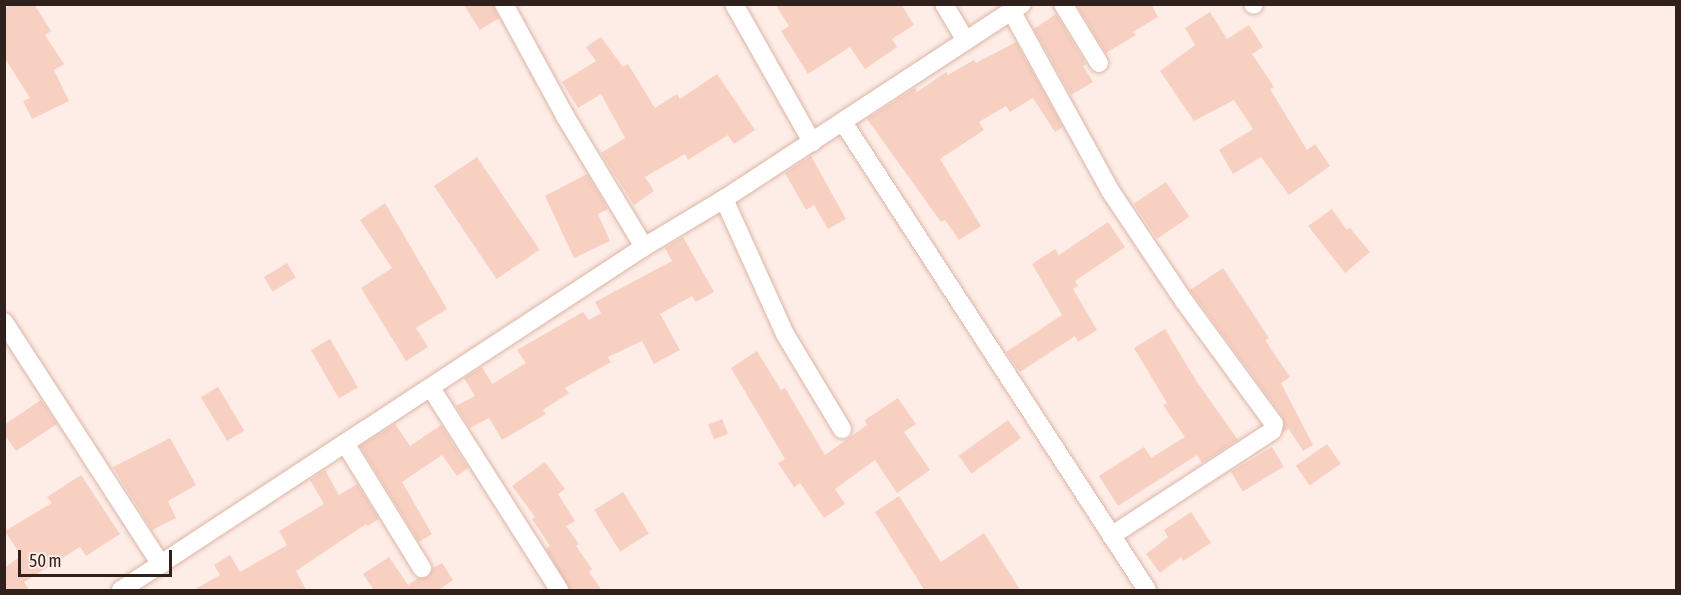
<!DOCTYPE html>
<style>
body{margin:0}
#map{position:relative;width:1681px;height:595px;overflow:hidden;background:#feede7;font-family:"Asap Condensed",sans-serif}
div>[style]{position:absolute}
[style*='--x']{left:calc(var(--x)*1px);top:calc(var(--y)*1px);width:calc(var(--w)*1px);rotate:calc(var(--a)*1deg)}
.building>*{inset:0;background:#f8d0c1;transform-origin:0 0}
.roads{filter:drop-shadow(0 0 2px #dcb5a7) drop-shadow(0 0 2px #dcb5a7)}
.minor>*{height:18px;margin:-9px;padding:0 9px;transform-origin:9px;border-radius:9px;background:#fff}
span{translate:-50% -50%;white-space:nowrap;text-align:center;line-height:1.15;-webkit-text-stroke:6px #feede7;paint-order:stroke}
.frame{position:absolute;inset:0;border:6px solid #30211c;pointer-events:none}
.scale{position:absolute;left:18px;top:550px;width:154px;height:27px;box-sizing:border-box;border:3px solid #30211c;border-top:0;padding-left:8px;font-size:18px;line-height:21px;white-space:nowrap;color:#30211c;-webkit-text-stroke:4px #feede7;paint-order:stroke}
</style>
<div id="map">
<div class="building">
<div style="clip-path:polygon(12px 4px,34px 4px,51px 31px,45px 35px,64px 64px,54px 70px,69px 101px,32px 119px,23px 101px,30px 98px,4px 57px,4px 9px)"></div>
<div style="clip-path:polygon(463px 4px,493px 4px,499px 18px,480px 30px)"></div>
<div style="clip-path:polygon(775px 4px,901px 4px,914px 25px,892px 39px,897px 47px,865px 69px,850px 47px,808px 74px,781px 31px,789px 26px)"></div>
<div style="clip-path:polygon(1076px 4px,1151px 4px,1158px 17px,1133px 32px,1136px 35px,1106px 53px)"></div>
<div style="clip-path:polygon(1210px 12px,1227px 39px,1249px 25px,1263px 47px,1252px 54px,1274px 87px,1270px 89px,1307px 150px,1315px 144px,1330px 166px,1289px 195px,1261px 157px,1233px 174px,1219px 150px,1253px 129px,1234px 100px,1194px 121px,1160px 71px,1195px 45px,1185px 28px)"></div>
<div style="clip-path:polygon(1056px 14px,1086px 64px,1083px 66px,1093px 82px,1071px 95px,1034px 29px)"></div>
<div style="clip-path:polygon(601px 37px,623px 67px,628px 64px,655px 108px,677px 94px,680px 99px,717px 74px,755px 130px,734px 144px,728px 135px,688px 160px,685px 154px,645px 177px,654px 191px,634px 205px,601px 153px,625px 138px,601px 94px,578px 108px,562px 82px,596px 61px,586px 47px)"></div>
<div style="clip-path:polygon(1016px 42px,1063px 127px,1055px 132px,1033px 98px,1010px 112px,1006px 106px,979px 122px,984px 130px,940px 159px,981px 226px,959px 240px,945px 220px,941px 222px,867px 119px,915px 88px,917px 92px,946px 72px,948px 75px,974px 60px,976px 63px)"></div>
<div style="clip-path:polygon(811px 156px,846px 219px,828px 229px,814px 205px,806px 210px,785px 173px)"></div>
<div style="left:477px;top:157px;width:112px;height:52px;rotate:56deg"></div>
<div style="clip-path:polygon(587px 174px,608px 209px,598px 214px,610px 241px,574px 258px,545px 196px)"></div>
<div style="left:1166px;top:182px;width:42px;height:39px;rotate:56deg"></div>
<div style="clip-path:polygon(385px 203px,447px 309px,416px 328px,428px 347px,406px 361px,361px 288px,392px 268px,360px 220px)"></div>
<div style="clip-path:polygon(1332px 209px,1347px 230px,1350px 228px,1370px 252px,1345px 273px,1308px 226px)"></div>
<div style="clip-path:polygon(1108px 222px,1125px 247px,1075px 281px,1078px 286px,1073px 289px,1097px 330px,1078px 342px,1075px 336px,1020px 372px,1006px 352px,1062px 315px,1032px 264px,1055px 249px,1059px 255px)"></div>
<div style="clip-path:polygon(683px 237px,714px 292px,696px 302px,692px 296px,660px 314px,680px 350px,654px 364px,642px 341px,608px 357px,611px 362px,565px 388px,569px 393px,543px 410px,546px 414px,502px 440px,489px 418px,470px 428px,456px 406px,475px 396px,464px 378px,482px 367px,492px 384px,526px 363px,517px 350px,583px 312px,589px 320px,601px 313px,595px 302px,672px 261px,665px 248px)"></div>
<div style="left:287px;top:263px;width:17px;height:27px;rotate:59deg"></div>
<div style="clip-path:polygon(1223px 268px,1269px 338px,1265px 340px,1290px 377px,1281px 383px,1313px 445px,1303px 451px,1289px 429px,1283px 432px,1283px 417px,1190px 290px)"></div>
<div style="clip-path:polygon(1165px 329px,1197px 382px,1238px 440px,1202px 463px,1197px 455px,1118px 506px,1099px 476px,1144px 447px,1151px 458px,1185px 437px,1163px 405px,1167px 403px,1134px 348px)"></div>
<div style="left:330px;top:339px;width:56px;height:22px;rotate:60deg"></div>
<div style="clip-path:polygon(757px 351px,781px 390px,785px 388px,825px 455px,867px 425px,865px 420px,898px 398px,916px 424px,904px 432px,930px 470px,897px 493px,875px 460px,835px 489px,845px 504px,824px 518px,800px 483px,794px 487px,778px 463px,785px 459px,731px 368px)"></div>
<div style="left:218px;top:387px;width:51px;height:20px;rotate:59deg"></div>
<div style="clip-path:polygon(41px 400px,57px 424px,16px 451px,4px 434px,4px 425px)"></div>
<div style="left:722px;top:419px;width:16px;height:15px;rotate:68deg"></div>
<div style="left:1008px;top:420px;width:22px;height:61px;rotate:54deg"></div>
<div style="clip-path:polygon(395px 424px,410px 446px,441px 425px,468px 468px,457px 476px,442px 455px,402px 482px,432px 534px,419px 542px,360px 446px)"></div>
<div style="clip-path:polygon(170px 438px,196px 485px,168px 501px,176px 518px,152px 530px,113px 467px)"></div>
<div style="left:1327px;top:444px;width:24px;height:38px;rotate:55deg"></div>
<div style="left:1272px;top:447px;width:23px;height:48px;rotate:59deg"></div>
<div style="clip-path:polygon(545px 462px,565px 489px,558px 494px,575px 521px,566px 526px,579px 544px,576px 546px,592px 569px,589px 572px,602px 591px,571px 591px,546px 549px,550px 546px,532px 519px,535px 517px,512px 486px)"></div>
<div style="clip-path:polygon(325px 470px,339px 495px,357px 484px,379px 519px,368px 526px,366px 524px,296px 571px,307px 591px,192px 591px,220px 575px,214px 565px,230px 555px,240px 572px,287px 545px,279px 531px,324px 504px,310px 480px)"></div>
<div style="clip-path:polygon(81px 475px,120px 534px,86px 556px,80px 547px,24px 582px,30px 591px,4px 591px,4px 568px,21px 556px,5px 531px,52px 503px,47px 497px)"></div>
<div style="left:623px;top:492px;width:49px;height:34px;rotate:58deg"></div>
<div style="clip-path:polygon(899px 496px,941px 562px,984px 533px,1021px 591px,925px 591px,875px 512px)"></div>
<div style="clip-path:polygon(1191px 512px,1211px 543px,1183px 561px,1181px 557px,1160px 573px,1146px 554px,1168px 537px,1164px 530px)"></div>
<div style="clip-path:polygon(389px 557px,408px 585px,418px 578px,428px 577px,433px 568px,442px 563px,453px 580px,437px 591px,374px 591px,363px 574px)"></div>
</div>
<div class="roads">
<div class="minor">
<div style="--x:504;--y:4;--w:128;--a:61.4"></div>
<div style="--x:565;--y:116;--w:153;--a:58.9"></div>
<div style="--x:734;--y:4;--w:159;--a:60.5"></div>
<div style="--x:944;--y:4;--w:43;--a:59.3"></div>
<div style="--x:1063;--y:4;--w:69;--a:58.6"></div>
<div style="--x:1253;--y:4;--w:1;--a:45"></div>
<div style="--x:1012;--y:12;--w:205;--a:61.2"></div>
<div style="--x:1111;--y:192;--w:131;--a:56.2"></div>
<div style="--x:1184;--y:301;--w:152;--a:53.8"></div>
<div style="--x:1274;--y:424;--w:7;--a:106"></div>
<div style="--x:1272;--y:431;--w:192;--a:146.9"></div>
<div style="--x:843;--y:122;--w:558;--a:56.99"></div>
<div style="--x:724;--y:199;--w:148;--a:65.7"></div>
<div style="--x:785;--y:334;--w:111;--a:59"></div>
<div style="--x:4;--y:322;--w:289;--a:57.1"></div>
<div style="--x:431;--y:388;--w:239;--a:57.6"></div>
<div style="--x:345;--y:443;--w:147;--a:58.4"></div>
<div style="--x:121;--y:590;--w:625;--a:-33.26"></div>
<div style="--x:644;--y:247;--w:93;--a:-31"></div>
<div style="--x:724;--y:199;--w:356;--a:-33.2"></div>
</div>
</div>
<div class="frame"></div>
<div class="scale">50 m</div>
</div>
